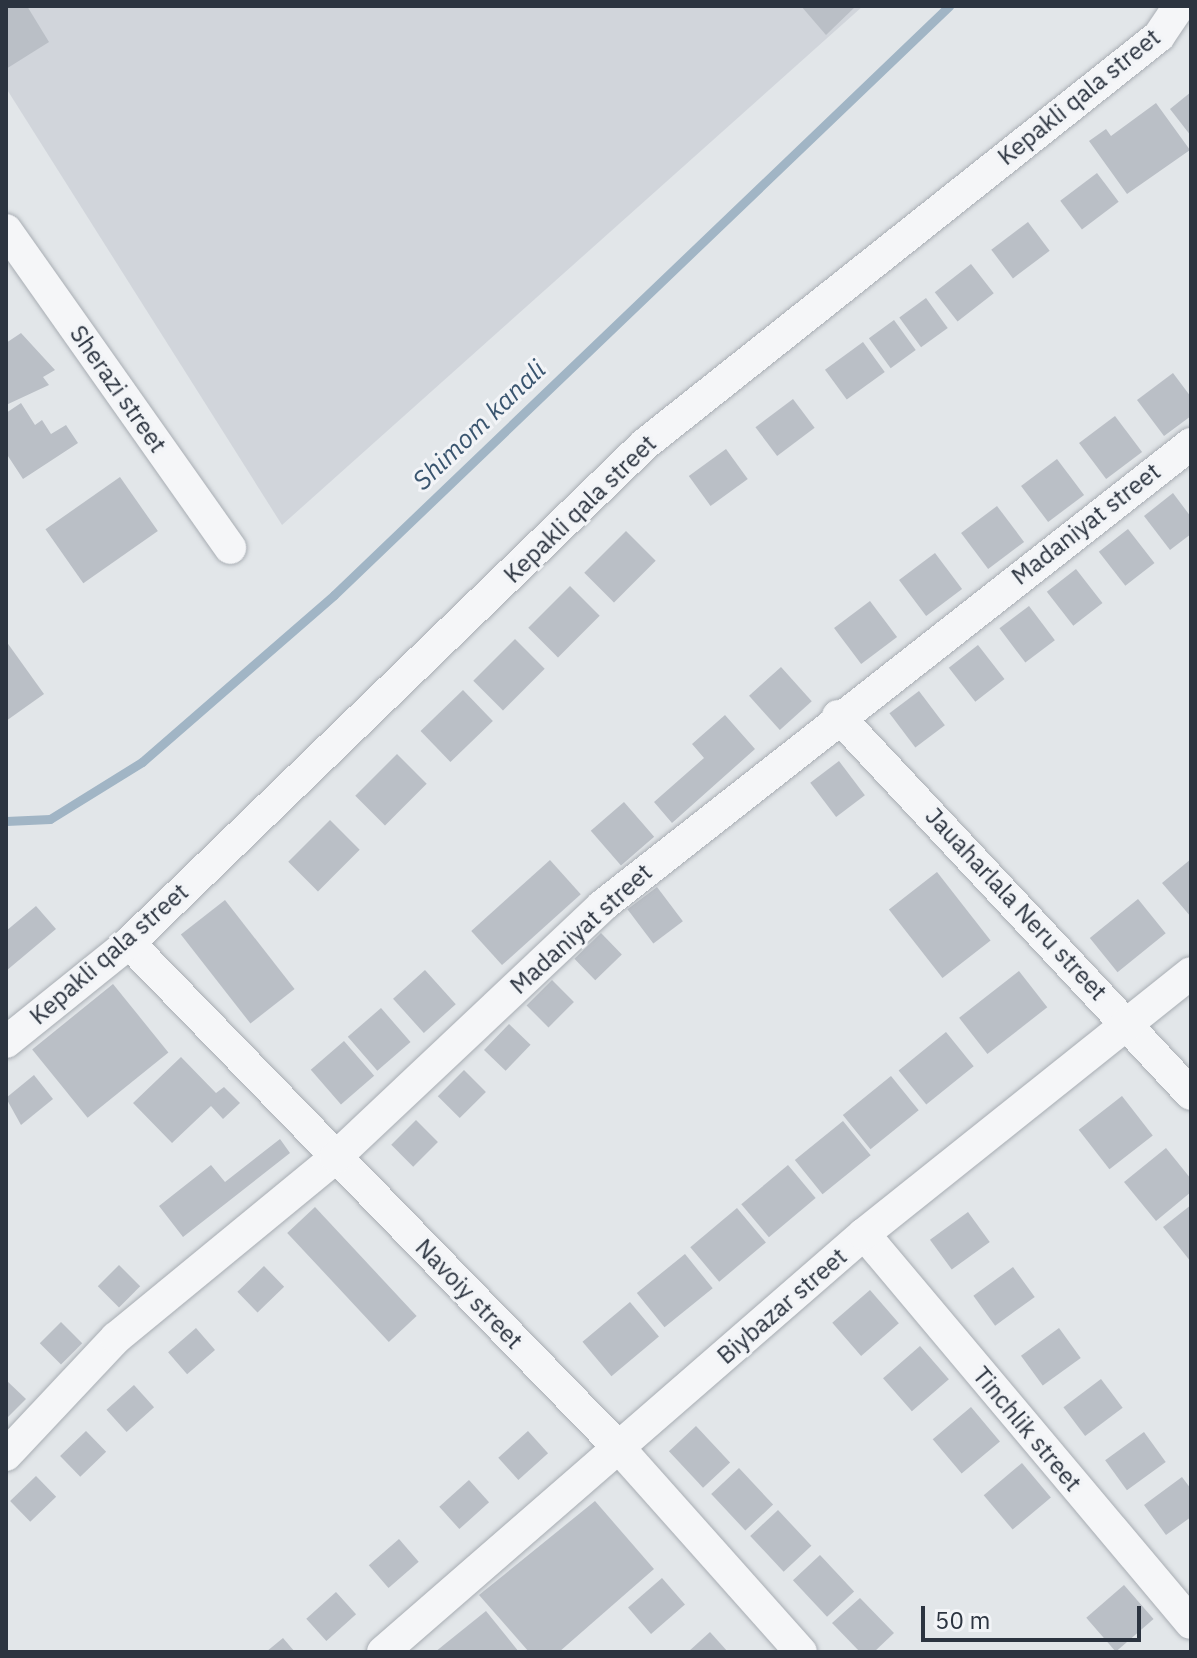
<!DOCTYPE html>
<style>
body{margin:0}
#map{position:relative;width:1197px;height:1658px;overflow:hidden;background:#e2e6e9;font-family:"IBM Plex Sans",sans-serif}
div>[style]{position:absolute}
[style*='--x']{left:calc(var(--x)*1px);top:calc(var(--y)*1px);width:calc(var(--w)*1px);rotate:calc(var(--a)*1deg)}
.built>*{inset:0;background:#d1d5db}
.stream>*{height:9px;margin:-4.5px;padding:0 4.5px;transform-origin:4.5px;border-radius:4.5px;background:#a1b5c5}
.building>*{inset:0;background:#babfc6;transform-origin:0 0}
.roads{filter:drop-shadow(0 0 2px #a8adb3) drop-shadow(0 0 2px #a8adb3)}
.minor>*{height:32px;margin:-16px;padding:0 16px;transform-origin:16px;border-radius:16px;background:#f5f6f8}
span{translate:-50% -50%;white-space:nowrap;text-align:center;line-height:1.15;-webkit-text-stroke:6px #f2f4f7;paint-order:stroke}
.street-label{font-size:24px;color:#2c3440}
.water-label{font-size:26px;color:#3a556f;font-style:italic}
.frame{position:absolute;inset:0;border:8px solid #2c3440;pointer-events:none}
.scale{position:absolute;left:921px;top:1606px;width:220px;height:36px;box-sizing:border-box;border:4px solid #2c3440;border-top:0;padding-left:10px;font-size:24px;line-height:28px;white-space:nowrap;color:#2c3440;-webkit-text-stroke:6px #f2f4f7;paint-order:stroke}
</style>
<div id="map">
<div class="built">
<div style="clip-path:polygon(6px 6px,863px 6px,282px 525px,6px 88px)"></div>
</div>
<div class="stream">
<div style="--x:6;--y:821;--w:44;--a:-2.6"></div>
<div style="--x:50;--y:819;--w:108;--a:-31.8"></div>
<div style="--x:142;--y:762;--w:254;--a:-41"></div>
<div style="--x:334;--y:595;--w:852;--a:-43.76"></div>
</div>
<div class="building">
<div style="clip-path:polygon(6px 6px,27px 6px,49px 42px,6px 69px)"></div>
<div style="clip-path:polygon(801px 6px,856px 6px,826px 35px)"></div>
<div style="clip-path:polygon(1191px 92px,1191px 136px,1170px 109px)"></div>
<div style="clip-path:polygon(1156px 103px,1190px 150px,1127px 194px,1089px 141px,1106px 129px,1111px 136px)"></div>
<div style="left:1097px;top:173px;width:36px;height:46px;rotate:53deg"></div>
<div style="left:1028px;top:222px;width:36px;height:46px;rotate:53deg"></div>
<div style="left:971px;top:264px;width:37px;height:46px;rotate:52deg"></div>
<div style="left:926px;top:298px;width:37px;height:33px;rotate:54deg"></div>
<div style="left:894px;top:320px;width:37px;height:31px;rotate:54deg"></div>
<div style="clip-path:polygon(21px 333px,55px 370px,43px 377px,49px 385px,6px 405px,6px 343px)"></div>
<div style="left:863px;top:342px;width:37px;height:47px;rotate:54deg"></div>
<div style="clip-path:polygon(1173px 373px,1191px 397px,1191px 416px,1164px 436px,1137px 400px)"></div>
<div style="left:793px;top:399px;width:36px;height:47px;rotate:53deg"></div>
<div style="clip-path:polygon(21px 403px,35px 425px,42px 420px,51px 434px,66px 425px,78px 443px,23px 479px,6px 453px,6px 413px)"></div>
<div style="left:1115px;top:416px;width:45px;height:45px;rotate:53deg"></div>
<div style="left:726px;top:449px;width:37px;height:46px;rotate:54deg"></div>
<div style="left:1057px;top:459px;width:45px;height:45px;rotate:53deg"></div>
<div style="left:120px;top:477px;width:66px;height:91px;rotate:55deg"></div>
<div style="clip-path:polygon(1173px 493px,1191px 517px,1191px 534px,1170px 550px,1144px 516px)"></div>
<div style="left:997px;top:506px;width:45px;height:45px;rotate:53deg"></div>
<div style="left:1128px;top:529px;width:43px;height:37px;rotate:52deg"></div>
<div style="left:626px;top:531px;width:42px;height:59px;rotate:45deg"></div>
<div style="left:935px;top:553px;width:45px;height:45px;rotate:53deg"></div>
<div style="left:1076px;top:569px;width:43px;height:37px;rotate:52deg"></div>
<div style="left:570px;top:586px;width:42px;height:59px;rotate:45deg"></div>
<div style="left:870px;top:601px;width:45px;height:45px;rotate:53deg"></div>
<div style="left:1029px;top:606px;width:43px;height:37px;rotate:53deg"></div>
<div style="left:515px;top:639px;width:42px;height:59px;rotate:45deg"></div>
<div style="clip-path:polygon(6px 641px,44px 694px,6px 721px)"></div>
<div style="left:978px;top:645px;width:43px;height:37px;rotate:52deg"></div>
<div style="left:781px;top:667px;width:46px;height:43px;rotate:48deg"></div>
<div style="left:463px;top:690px;width:43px;height:59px;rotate:46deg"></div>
<div style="left:919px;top:691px;width:43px;height:37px;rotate:53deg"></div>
<div style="clip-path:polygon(725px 715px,755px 749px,672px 823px,654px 802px,704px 758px,692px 744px)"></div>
<div style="left:397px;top:754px;width:42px;height:59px;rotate:45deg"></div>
<div style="left:839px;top:761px;width:43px;height:36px;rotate:53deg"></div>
<div style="left:624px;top:802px;width:46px;height:44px;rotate:49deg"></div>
<div style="left:330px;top:820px;width:42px;height:59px;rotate:45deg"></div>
<div style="clip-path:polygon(1191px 859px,1191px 917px,1162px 883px)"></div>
<div style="left:550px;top:860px;width:46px;height:106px;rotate:48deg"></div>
<div style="left:937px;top:872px;width:87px;height:61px;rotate:52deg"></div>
<div style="left:657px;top:887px;width:43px;height:37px;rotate:53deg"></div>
<div style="left:1138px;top:899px;width:44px;height:62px;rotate:51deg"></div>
<div style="left:225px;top:900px;width:113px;height:56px;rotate:52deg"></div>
<div style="clip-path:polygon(36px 906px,56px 929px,6px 971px,6px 931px)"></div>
<div style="left:601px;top:933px;width:30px;height:37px;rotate:46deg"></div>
<div style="left:425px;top:970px;width:46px;height:43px;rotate:48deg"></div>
<div style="left:1019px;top:971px;width:46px;height:76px;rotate:52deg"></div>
<div style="left:552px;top:980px;width:31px;height:36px;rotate:45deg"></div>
<div style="left:113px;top:984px;width:88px;height:104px;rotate:51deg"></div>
<div style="left:381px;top:1008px;width:45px;height:44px;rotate:49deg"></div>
<div style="left:509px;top:1024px;width:30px;height:36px;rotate:44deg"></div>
<div style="left:946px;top:1032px;width:44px;height:61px;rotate:51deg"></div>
<div style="left:344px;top:1041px;width:46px;height:44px;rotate:49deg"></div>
<div style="clip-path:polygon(181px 1057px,216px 1093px,224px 1087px,240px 1103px,223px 1119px,211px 1106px,172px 1143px,133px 1103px)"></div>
<div style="left:464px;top:1070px;width:31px;height:37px;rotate:45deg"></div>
<div style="clip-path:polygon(34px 1075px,53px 1099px,21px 1125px,6px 1098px)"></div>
<div style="left:891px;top:1076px;width:44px;height:62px;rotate:51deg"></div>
<div style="left:1122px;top:1096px;width:50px;height:55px;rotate:52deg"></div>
<div style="left:416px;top:1120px;width:31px;height:35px;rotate:45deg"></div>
<div style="left:843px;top:1121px;width:44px;height:62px;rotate:51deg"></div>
<div style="clip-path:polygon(280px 1139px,290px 1153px,183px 1237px,159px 1206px,211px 1165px,225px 1182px)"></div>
<div style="clip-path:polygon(1166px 1148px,1191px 1179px,1191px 1192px,1156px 1221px,1124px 1182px)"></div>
<div style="left:788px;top:1165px;width:43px;height:61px;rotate:50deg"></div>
<div style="clip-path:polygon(1191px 1205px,1191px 1262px,1163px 1227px)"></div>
<div style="left:315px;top:1207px;width:149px;height:38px;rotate:47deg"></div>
<div style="left:737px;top:1208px;width:45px;height:61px;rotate:50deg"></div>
<div style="left:968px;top:1212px;width:37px;height:47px;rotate:54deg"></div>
<div style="left:685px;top:1254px;width:44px;height:62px;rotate:51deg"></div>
<div style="left:119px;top:1265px;width:30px;height:30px;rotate:45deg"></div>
<div style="left:264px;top:1266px;width:29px;height:37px;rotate:46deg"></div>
<div style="left:1013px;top:1267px;width:37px;height:49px;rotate:54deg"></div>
<div style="left:870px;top:1290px;width:44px;height:50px;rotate:49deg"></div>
<div style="left:630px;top:1302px;width:45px;height:62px;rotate:50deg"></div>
<div style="left:61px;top:1322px;width:30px;height:30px;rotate:45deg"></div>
<div style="left:196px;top:1328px;width:29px;height:37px;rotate:49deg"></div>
<div style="left:1059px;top:1328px;width:37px;height:47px;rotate:54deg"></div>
<div style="left:920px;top:1346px;width:44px;height:49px;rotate:49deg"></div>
<div style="left:1101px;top:1379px;width:36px;height:47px;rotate:53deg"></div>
<div style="clip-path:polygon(6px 1380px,26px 1399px,6px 1419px)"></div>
<div style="left:134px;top:1385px;width:30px;height:37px;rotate:48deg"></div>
<div style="left:971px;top:1407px;width:45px;height:50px;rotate:50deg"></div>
<div style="left:696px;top:1426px;width:50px;height:37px;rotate:47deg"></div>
<div style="left:86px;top:1431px;width:29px;height:36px;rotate:46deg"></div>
<div style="left:528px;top:1431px;width:30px;height:40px;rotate:48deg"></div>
<div style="left:1144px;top:1432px;width:37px;height:48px;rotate:54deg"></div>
<div style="left:1022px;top:1463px;width:45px;height:50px;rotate:50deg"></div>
<div style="left:739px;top:1468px;width:50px;height:38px;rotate:47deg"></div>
<div style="left:36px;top:1476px;width:29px;height:36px;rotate:46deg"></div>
<div style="clip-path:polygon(1182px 1477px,1191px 1489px,1191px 1517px,1166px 1535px,1144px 1505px)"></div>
<div style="left:469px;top:1480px;width:30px;height:40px;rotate:48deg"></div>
<div style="clip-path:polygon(595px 1501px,654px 1569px,559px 1652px,529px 1652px,479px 1595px)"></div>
<div style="left:778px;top:1510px;width:49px;height:38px;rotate:47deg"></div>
<div style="left:399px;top:1539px;width:30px;height:40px;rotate:49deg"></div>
<div style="left:820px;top:1555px;width:50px;height:37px;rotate:47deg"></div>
<div style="left:662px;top:1578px;width:35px;height:45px;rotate:49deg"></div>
<div style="left:1124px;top:1585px;width:45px;height:50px;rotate:49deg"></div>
<div style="left:336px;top:1592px;width:30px;height:40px;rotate:48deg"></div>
<div style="clip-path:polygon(860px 1598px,894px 1633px,874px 1652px,860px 1652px,832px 1623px)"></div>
<div style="clip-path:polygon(486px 1611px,519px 1652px,435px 1652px)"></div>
<div style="clip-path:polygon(710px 1632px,728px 1652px,688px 1652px)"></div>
<div style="clip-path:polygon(283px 1638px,295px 1652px,266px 1652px)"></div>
</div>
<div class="roads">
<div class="minor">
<div style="--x:6;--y:230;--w:389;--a:54.8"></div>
<div style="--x:838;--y:716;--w:517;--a:46.96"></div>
<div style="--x:129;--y:943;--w:705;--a:45.86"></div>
<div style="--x:620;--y:1449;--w:272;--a:48.3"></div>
<div style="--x:6;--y:1042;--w:158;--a:-38.8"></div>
<div style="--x:129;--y:943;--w:718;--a:-44.04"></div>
<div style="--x:645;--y:444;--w:656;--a:-38.44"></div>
<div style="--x:1159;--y:36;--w:36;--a:-56"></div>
<div style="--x:864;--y:1234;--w:508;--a:49.95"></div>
<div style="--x:6;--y:1455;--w:161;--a:-46.8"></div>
<div style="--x:116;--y:1338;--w:285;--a:-39.4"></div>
<div style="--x:336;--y:1157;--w:366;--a:-43.3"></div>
<div style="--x:602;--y:906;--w:749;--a:-38.11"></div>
<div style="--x:383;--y:1652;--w:637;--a:-40.99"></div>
<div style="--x:864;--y:1234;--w:418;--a:-38.6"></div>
</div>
</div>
<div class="street-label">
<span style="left:1079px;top:97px;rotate:-39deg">Kepakli qala street</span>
<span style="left:118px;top:389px;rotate:55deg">Sherazi street</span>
<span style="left:580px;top:509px;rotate:-44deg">Kepakli qala street</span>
<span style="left:1086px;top:524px;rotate:-38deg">Madaniyat street</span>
<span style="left:1016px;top:904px;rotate:47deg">Jauaharlala Neru street</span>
<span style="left:581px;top:929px;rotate:-42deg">Madaniyat street</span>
<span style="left:109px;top:954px;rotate:-41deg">Kepakli qala street</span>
<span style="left:469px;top:1294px;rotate:46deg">Navoiy street</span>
<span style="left:782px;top:1306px;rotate:-41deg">Biybazar street</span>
<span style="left:1027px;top:1429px;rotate:50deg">Tinchlik street</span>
</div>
<div class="water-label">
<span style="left:479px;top:425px;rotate:-44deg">Shimom kanali</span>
</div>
<div class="frame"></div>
<div class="scale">50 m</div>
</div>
